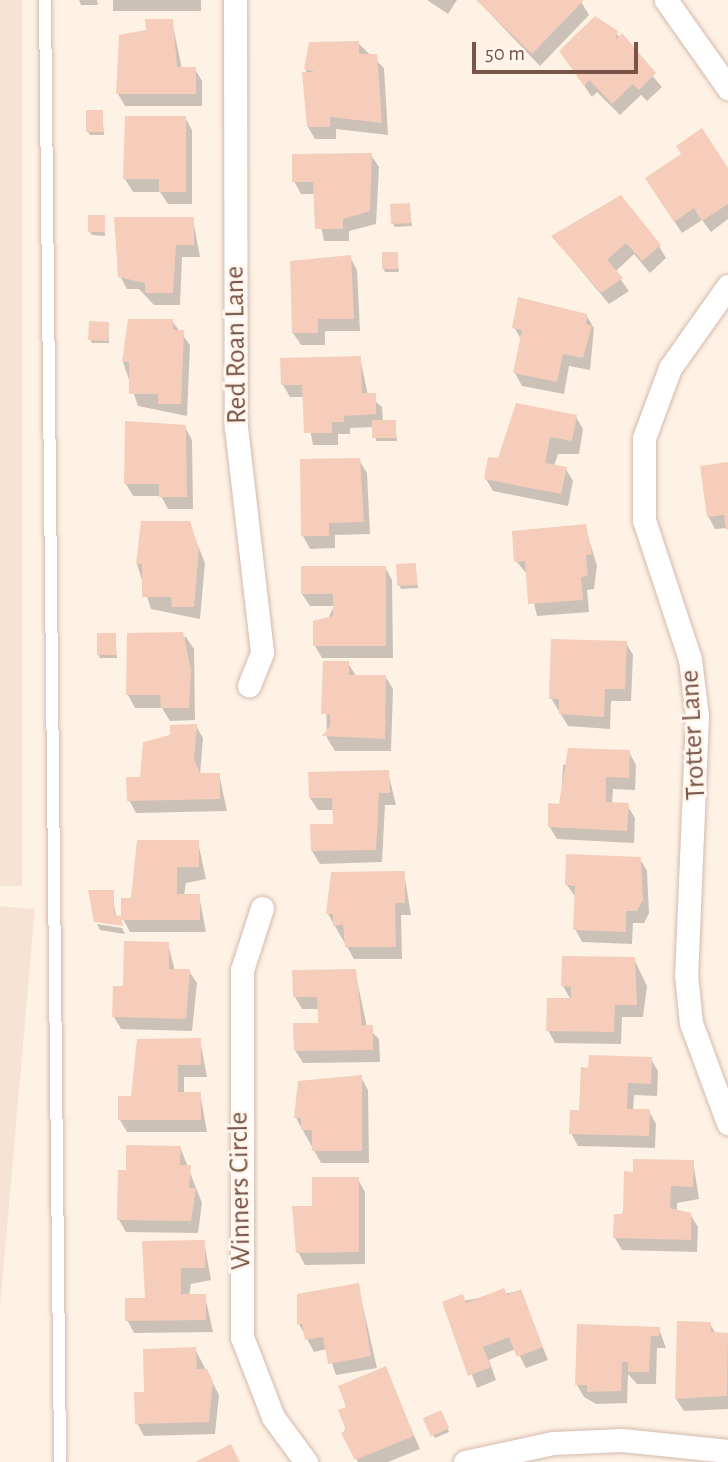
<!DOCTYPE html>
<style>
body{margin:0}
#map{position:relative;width:728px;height:1462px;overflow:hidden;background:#fef2e5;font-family:"Alegreya Sans",sans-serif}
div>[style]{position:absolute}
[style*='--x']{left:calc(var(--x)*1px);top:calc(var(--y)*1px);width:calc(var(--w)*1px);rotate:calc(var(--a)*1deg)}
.residential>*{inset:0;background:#f7e3d3;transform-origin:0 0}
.shadow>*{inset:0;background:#0003;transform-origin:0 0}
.building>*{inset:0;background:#f6ccba;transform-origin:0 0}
.roads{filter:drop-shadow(0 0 2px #d4baad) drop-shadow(0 0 2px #d4baad)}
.service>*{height:12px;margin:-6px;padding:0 6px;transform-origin:6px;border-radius:6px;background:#fff}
.minor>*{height:23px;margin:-11.5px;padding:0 11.5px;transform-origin:11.5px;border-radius:11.5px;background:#fff}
span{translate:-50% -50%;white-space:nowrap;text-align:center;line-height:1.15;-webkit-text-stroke:6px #fff6ed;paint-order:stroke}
.street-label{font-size:28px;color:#7a5447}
.scale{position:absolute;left:472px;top:42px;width:166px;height:32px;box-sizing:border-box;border:4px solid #7a5447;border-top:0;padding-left:9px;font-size:21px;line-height:24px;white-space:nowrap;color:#7a5447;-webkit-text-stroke:5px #fff6ed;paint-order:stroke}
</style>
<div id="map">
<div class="residential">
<div style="left:0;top:0;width:22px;height:886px"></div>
<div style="left:0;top:906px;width:35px;height:556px;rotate:5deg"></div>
</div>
<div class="shadow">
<div style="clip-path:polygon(79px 0,97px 0,98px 5px,81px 5px)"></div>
<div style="left:113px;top:0;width:88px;height:11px"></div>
<div style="clip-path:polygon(427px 0,457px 0,448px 14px)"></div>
<div style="clip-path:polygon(477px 0,580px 0,589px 15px,540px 66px)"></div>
<div style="clip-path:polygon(172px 21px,182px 69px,195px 69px,202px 81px,202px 106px,125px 106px,118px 94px,147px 31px)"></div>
<div style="clip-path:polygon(616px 33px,662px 87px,647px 101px,641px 95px,620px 115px,597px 92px,592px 97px,569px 64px)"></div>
<div style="clip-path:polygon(358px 43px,384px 68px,388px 135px,336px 129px,336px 139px,315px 139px,308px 127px,306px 69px)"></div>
<div style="clip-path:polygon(102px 112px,104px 135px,90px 135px,88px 132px)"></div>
<div style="clip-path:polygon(185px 117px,192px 130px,192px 204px,168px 204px,160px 192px,133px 192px,125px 179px)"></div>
<div style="clip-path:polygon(371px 155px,379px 167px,376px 224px,349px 231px,349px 241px,324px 241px,315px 194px,301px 194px,294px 181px)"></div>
<div style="clip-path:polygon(683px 155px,728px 171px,728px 219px,711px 232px,702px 220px,682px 233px,654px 191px)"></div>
<div style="clip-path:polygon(409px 205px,412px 226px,395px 227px,393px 223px)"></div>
<div style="clip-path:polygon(104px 217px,105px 236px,92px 235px,90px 232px)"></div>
<div style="clip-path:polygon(193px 219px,200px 257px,182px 257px,180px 305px,154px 305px,139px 289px,127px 289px,120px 276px)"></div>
<div style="clip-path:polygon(553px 237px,659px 246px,666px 258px,650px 273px,634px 254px,615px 272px,629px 291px,609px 304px)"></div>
<div style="clip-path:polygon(397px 254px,399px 272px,385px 272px,383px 268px)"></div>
<div style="clip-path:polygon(350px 257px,357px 270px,360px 331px,325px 331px,325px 345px,301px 345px,293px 333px)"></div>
<div style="clip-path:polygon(586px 315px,594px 328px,590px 370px,569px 366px,564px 394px,522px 386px,515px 373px,522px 341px,514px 327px)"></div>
<div style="clip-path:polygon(172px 321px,190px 345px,187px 416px,138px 406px,123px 362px)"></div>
<div style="clip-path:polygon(108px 324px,109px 343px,92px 343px,90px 339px)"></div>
<div style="clip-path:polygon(360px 358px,368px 395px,382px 407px,383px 422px,395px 421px,397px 441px,376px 441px,374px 427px,350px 428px,350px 434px,338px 434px,338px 445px,313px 445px,304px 397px,290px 397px,283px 385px)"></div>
<div style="clip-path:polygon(576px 417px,583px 429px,579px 454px,558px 454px,554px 466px,566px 469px,573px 481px,568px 506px,493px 491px,486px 479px,500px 460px)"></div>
<div style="clip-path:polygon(185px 427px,192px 440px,193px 509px,168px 509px,161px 496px,133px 496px,126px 484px)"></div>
<div style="clip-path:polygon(359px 460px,367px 473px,370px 534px,335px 535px,335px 548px,310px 549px,303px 536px)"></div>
<div style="clip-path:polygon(728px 465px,728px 528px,715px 529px,708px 516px)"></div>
<div style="clip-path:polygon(189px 523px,205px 563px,200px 619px,151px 609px,137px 564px)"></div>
<div style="clip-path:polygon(585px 526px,597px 566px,594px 589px,587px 590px,589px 612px,537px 616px,527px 574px,516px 561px)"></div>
<div style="clip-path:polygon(415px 565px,418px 588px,401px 589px,399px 585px)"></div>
<div style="clip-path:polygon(385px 567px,392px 580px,393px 658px,322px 658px,315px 646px,334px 606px,310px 606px,302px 594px)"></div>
<div style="clip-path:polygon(129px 634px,186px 637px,194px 649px,195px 720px,170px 721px,162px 708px,135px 708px,128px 695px)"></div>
<div style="clip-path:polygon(115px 635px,117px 658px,100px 658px,98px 654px)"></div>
<div style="clip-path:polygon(626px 643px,633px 655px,631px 701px,611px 701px,610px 729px,568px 726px,551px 698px)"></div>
<div style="clip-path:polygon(325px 663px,348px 663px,356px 676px,385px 676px,393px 689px,391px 751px,335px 751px,327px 738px)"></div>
<div style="clip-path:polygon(196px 726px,203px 738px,200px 775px,219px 774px,227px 811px,136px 813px,129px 800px,142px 779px,172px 737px)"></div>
<div style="clip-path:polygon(629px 752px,636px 765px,635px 790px,613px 789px,612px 804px,627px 805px,635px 818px,634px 843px,557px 839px,549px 826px,561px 805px,563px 765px)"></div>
<div style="clip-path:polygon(388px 772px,396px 805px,385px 805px,382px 862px,320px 864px,312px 851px,335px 826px,334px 810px,318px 810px,310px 798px)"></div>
<div style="clip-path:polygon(198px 842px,206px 879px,186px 883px,184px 895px,199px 895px,206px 932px,130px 932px,123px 919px,132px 899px)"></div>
<div style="clip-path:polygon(640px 859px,647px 871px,649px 913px,644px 923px,633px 923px,632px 944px,582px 942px,575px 929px,576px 898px,567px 885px)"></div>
<div style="clip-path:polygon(404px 873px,411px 915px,401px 915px,402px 959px,354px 959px,328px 914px)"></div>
<div style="clip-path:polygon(112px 891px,117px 923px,95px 920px)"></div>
<div style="clip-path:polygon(97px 924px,122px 928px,125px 934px,100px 930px)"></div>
<div style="clip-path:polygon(168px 944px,175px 971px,189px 971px,197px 983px,192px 1031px,121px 1029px,114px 1017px,125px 987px)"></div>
<div style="clip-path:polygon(634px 959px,647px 986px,643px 1017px,622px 1017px,621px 1044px,555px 1043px,548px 1030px,571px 1000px,563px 986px)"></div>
<div style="clip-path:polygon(355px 971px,367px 1027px,379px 1039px,380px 1062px,303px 1063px,295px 1050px,319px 1025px,319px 1009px,302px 1009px,295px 997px)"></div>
<div style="clip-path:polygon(200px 1040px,207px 1077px,184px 1077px,184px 1094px,200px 1093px,207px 1132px,127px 1132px,120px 1120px,132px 1097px)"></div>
<div style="clip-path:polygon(651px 1059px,658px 1071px,657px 1096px,634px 1095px,633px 1111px,649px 1111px,656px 1124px,655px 1148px,578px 1146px,571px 1133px,581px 1112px)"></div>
<div style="clip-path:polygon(361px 1077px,368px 1090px,369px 1163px,321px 1163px,296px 1118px)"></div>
<div style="clip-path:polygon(180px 1147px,202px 1203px,198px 1233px,126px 1232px,119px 1220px,128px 1171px)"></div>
<div style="clip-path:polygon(693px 1161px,699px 1199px,677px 1203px,677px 1214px,690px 1214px,698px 1227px,697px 1252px,622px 1250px,615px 1238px,634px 1174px)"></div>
<div style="clip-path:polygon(358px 1179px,365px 1192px,365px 1264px,305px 1265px,298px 1252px,313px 1208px)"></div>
<div style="clip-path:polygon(204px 1242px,211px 1280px,191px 1284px,189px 1296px,205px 1296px,213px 1332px,134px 1333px,127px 1320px)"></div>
<div style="clip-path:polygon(358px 1285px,377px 1368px,336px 1375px,327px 1349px,314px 1352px,299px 1324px)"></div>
<div style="clip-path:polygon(520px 1291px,548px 1360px,526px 1368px,516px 1349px,498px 1356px,489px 1360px,496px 1380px,477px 1388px,445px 1304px)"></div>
<div style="clip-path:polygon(710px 1324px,716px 1334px,728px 1335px,728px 1409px,684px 1411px,676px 1399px)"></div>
<div style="clip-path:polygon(659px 1329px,666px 1348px,657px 1348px,656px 1384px,637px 1384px,628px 1374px,627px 1403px,596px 1404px,584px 1397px,577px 1385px)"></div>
<div style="clip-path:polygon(195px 1349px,219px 1395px,215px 1434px,144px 1436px,137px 1423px,146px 1394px)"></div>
<div style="clip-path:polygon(385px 1368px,420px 1449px,388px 1462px,358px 1462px,344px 1433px,349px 1408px)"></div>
<div style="clip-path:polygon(442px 1416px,449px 1432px,435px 1438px,433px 1435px)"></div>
</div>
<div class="building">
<div style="clip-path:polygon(476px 0,584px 0,532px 54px)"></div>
<div style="clip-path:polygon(595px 16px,618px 31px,615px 40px,622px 33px,656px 73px,639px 90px,633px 84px,612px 104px,589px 80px,584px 86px,559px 51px)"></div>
<div style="clip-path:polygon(145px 19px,173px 19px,177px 67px,196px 67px,196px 94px,116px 94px,119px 35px,146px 30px)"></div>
<div style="clip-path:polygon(359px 41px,359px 54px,377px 54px,382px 123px,330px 117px,330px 127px,307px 127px,302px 72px,315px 72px,304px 69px,309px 42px)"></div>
<div style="left:86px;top:110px;width:17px;height:22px"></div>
<div style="clip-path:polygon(125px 116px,186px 116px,186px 192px,159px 192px,159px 179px,123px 179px)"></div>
<div style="clip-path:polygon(702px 128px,728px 168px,728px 204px,702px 221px,694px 208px,674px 222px,645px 178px,681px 154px,676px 146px)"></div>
<div style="clip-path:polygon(372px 153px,370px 211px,343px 219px,343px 229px,315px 229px,313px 182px,292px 182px,292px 154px)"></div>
<div style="clip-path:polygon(621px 195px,661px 245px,642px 261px,626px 243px,607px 260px,623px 278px,601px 293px,551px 236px)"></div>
<div style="left:410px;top:203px;width:20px;height:20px;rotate:87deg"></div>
<div style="left:88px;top:215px;width:17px;height:17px"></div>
<div style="clip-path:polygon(114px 217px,194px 217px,194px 245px,176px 245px,173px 293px,145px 293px,145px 283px,118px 277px)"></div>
<div style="left:382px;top:252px;width:16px;height:17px"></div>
<div style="clip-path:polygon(351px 255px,354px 319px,318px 319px,318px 333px,292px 333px,290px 261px)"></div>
<div style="clip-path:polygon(518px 297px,587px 314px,586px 324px,592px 326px,583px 358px,563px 354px,557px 382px,513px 373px,522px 330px,512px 328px)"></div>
<div style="clip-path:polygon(128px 319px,173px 319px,173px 330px,184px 330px,181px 404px,158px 404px,158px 394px,129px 394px,129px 362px,122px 362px)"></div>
<div style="left:89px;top:321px;width:20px;height:19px;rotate:3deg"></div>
<div style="clip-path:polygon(361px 356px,362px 393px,376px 393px,376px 414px,344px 416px,344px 422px,332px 422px,332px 433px,304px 433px,302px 385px,281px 385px,280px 358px)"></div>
<div style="clip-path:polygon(516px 403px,577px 415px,572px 441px,550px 437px,545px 463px,567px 467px,561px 494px,484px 479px,488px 457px,498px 458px)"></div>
<div style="left:372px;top:420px;width:24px;height:18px"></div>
<div style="clip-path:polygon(125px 421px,186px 425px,187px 497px,159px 497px,159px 484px,124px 484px)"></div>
<div style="clip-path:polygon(360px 458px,364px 522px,329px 523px,329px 536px,301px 536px,300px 459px)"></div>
<div style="clip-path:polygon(728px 462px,728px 529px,726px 530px,724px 515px,707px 517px,700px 466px)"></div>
<div style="clip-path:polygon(141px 521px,190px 521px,199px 549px,194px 607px,172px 607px,171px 597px,142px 597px,142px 564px,136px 564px)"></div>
<div style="clip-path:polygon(586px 524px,592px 554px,586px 555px,588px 576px,581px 577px,583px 600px,528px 604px,525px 561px,514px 562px,512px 531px)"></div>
<div style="left:416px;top:563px;width:22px;height:20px;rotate:87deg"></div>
<div style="clip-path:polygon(301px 566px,386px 566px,386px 646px,313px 646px,313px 621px,333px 616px,333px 594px,301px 594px)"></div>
<div style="clip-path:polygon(183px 632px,191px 670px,189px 708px,161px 708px,160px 695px,126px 695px,127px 633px)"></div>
<div style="left:97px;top:633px;width:19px;height:22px"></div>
<div style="clip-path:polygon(551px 639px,627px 641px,625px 689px,605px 689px,604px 717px,559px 714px,559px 699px,549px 699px)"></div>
<div style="clip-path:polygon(323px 661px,349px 661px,349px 675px,386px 675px,385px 739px,322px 736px,330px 726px,330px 714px,321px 714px)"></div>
<div style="clip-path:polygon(197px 724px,194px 760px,200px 773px,220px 773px,220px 799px,127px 801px,126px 777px,140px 777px,143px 742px,170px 735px,170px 725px)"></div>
<div style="clip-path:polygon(568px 748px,630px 750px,629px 778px,606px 777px,606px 802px,629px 803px,627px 831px,548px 827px,548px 803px,559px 804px)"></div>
<div style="clip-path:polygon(389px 770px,390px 793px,379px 793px,376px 850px,311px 851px,310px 824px,333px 824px,332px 798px,309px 798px,308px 772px)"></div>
<div style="clip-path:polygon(137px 840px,199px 840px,199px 867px,177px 867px,177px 894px,200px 894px,200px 920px,121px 920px,121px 898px,131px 898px)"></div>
<div style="clip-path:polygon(566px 854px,641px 857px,643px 900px,637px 911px,626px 911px,626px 932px,573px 930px,575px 886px,565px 885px)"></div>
<div style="clip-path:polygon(405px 871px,405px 903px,395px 903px,396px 947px,345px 947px,343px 925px,333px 926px,333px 914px,326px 914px,331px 872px)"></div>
<div style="clip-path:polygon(88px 890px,114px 890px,114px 915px,121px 916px,123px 926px,94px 922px)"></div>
<div style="clip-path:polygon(124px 941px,169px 942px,169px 969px,190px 969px,186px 1019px,112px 1017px,113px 986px,123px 986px)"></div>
<div style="clip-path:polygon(562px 956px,635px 957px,637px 1005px,615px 1005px,614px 1032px,546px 1031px,547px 998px,571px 998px,571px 987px,561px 986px)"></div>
<div style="clip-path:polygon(356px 969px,362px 1025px,373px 1025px,373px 1050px,294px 1051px,293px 1023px,318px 1023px,318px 1017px,317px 997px,293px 997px,292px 970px)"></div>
<div style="clip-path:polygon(201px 1038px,201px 1065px,178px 1065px,178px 1092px,201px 1092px,201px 1120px,118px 1120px,118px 1096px,131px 1096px,137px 1039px)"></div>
<div style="clip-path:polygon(589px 1055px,652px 1057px,651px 1084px,628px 1083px,627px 1109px,650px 1109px,649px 1136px,569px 1134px,570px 1110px,579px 1110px,581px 1067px,588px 1068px)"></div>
<div style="clip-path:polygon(362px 1075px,362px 1151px,312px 1151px,312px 1130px,301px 1130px,301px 1118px,294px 1118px,298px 1081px)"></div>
<div style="clip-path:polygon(126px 1145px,181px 1146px,180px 1165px,191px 1165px,189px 1188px,196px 1188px,191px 1221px,117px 1220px,118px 1170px,126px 1170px)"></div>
<div style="clip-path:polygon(633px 1159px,694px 1160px,693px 1187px,671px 1186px,670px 1208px,691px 1213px,691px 1240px,613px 1238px,614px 1214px,623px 1214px,624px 1171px,633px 1172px)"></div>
<div style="clip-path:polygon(312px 1177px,359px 1177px,359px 1252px,296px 1253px,292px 1206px,312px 1206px)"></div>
<div style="clip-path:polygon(205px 1240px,205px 1268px,181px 1268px,181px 1294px,206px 1294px,206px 1320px,125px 1321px,125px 1298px,145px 1298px,142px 1241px)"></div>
<div style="clip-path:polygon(359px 1283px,371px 1356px,328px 1364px,323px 1337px,305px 1340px,302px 1324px,297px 1325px,297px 1294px)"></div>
<div style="clip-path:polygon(504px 1288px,507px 1295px,521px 1289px,543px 1347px,517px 1357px,509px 1337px,491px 1344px,483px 1347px,491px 1367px,468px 1376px,442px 1302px,463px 1294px,466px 1303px)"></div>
<div style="clip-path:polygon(677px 1321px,711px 1322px,711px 1332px,728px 1333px,727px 1396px,675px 1399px)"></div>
<div style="clip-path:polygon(577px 1324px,660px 1327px,659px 1336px,651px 1336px,649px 1372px,628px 1372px,628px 1362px,622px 1362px,621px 1391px,587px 1392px,587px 1385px,575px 1385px)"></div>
<div style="clip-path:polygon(196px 1347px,197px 1369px,207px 1369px,213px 1381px,209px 1422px,135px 1424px,134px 1392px,144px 1392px,143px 1349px)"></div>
<div style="clip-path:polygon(386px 1366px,414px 1436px,355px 1460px,341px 1433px,346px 1430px,338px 1410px,346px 1407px,338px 1386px)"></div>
<div style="left:441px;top:1410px;width:20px;height:20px;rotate:66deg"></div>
<div style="clip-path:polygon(231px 1444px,240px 1462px,195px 1462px)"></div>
</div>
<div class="roads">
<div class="service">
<div style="--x:45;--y:0;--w:1462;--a:89.41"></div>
</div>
<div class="minor">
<div style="--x:235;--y:0;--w:427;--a:89.9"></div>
<div style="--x:236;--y:427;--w:227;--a:83.4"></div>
<div style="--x:262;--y:653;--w:35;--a:112"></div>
<div style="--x:666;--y:0;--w:108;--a:54.8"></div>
<div style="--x:728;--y:286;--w:100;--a:125.3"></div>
<div style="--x:670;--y:368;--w:75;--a:110.4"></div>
<div style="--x:644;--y:438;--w:82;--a:90"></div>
<div style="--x:644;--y:520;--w:146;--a:71.7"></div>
<div style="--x:690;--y:659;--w:57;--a:83"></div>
<div style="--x:697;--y:716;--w:258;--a:92.4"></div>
<div style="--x:686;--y:974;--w:49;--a:84.2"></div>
<div style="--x:691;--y:1023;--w:107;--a:69.7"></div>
<div style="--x:262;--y:908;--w:65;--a:107.9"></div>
<div style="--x:242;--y:970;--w:367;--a:90"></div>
<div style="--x:242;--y:1337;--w:86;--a:68.8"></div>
<div style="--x:273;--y:1417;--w:56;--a:53.7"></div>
<div style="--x:465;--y:1462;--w:90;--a:-12.2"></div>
<div style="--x:553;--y:1443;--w:69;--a:-2.5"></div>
<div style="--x:622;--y:1440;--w:107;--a:5.9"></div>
</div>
</div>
<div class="street-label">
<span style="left:236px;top:345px;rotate:-91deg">Red Roan Lane</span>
<span style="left:693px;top:735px;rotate:-93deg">Trotter Lane</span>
<span style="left:240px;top:1191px;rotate:-91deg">Winners Circle</span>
</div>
<div class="scale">50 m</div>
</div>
